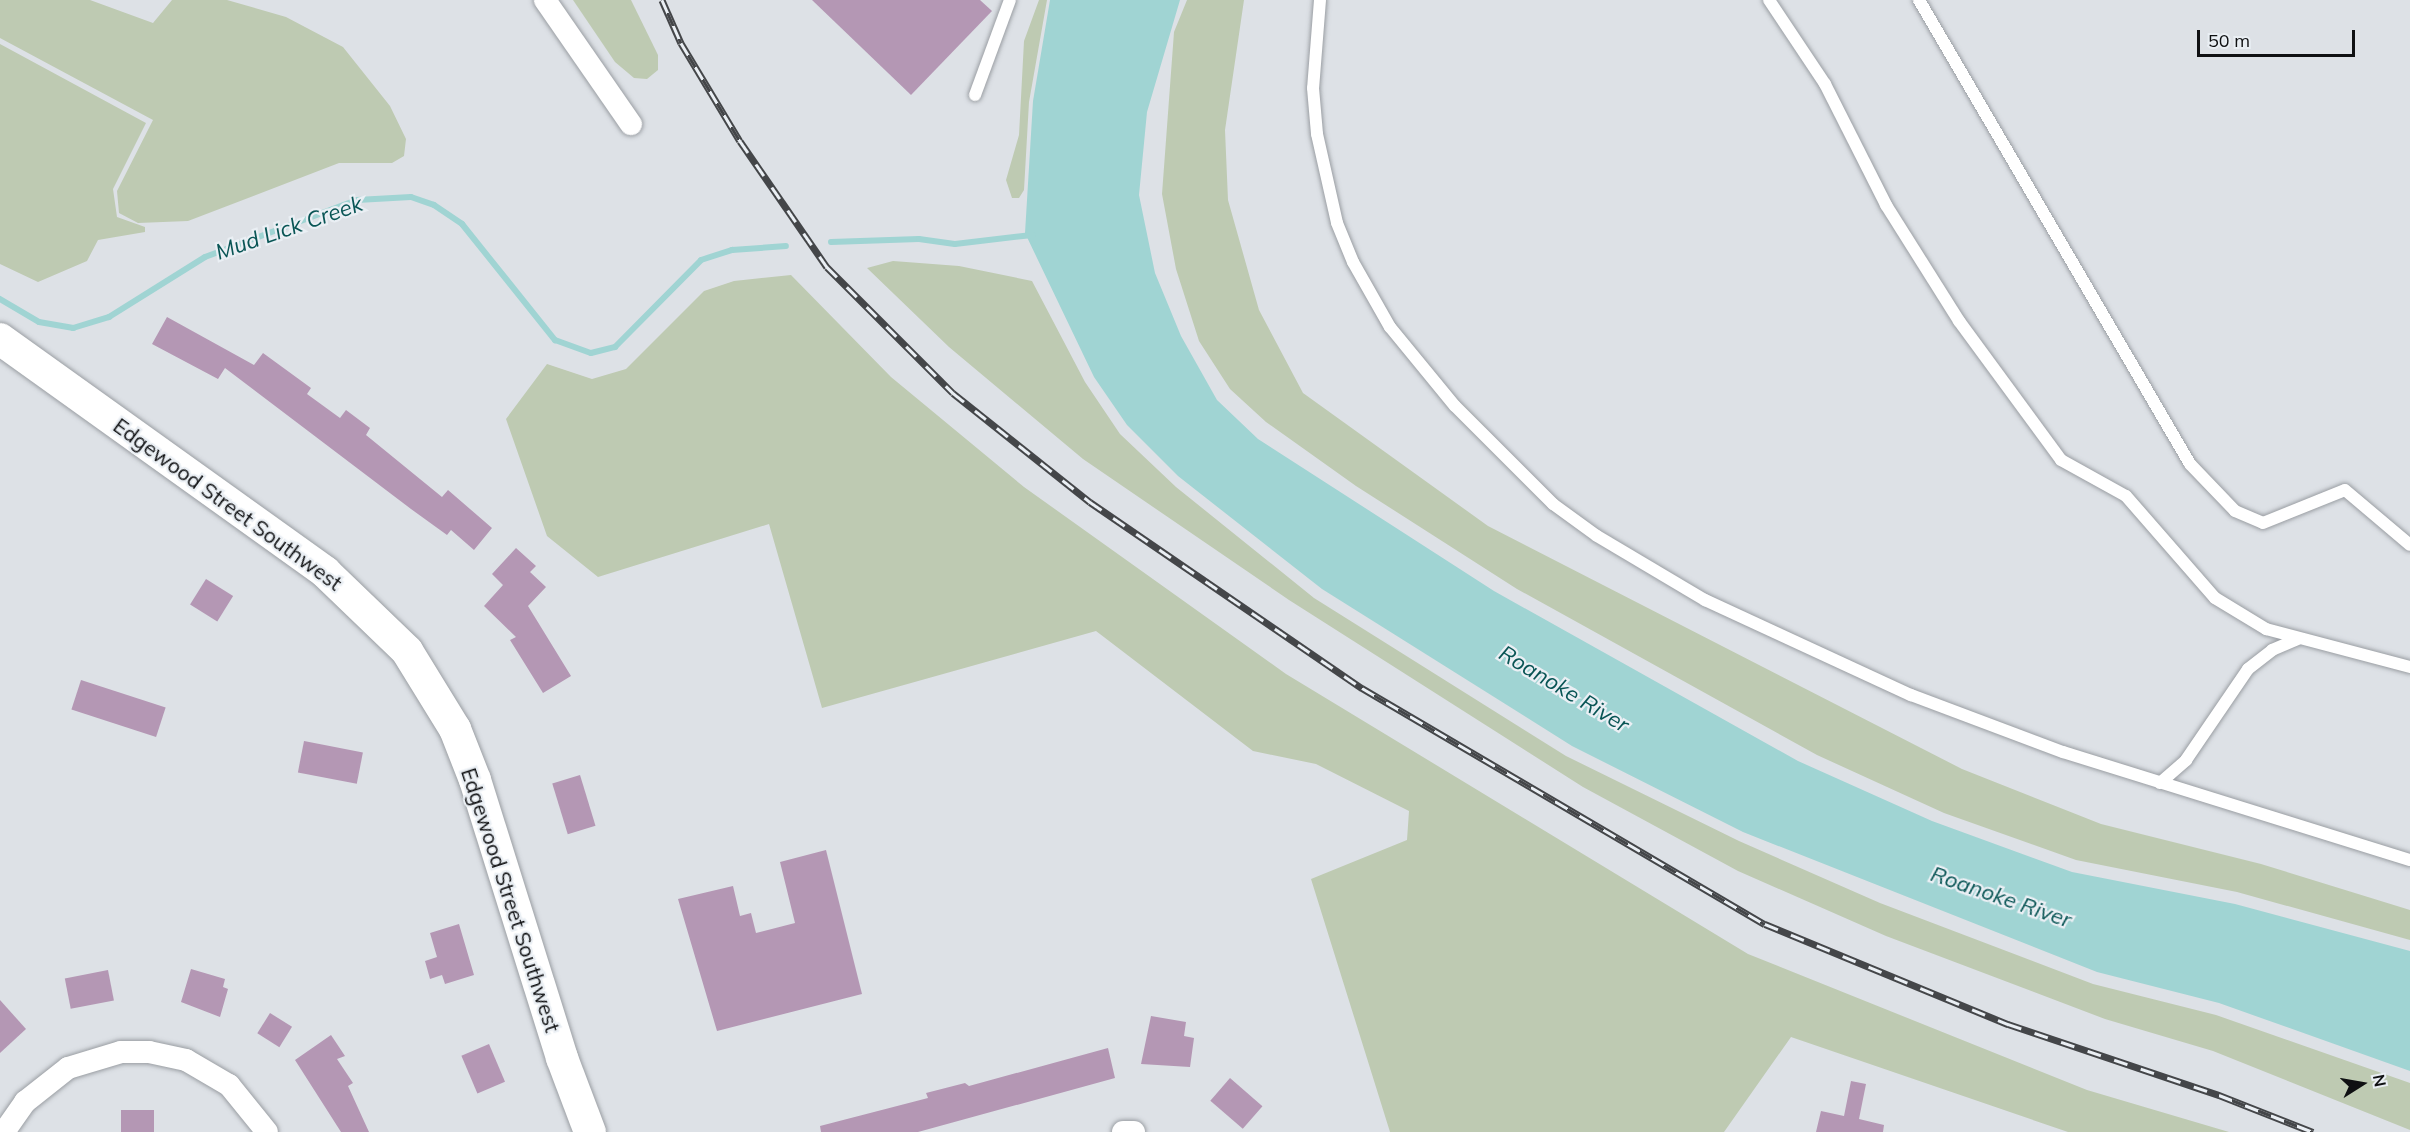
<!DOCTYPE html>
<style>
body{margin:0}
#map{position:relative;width:2410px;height:1132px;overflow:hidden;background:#dde1e6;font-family:Mulish,sans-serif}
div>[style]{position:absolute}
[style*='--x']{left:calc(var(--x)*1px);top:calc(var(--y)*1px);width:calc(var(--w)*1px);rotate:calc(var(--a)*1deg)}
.green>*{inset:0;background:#becab2}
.water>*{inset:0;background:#a0d4d3}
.stream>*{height:6px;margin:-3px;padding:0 3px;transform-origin:3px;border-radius:3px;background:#a0d4d3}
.building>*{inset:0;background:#b497b4;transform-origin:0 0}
.roads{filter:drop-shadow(0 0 2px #9a9ea3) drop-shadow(0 0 2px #9a9ea3)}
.lane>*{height:12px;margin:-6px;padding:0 6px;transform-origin:6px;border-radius:6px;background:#fff}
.street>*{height:22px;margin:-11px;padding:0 11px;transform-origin:11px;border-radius:11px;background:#fff}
.secondary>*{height:32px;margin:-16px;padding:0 16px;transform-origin:16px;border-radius:16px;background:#fff}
.rail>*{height:7px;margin-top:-3.5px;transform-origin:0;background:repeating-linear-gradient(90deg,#eaeff4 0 14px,#444649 0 28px);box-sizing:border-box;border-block:2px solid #444649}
span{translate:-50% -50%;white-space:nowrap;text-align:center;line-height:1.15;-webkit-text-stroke:4.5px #eaeff4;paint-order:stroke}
.street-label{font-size:21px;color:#0f1012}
.water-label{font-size:22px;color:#095555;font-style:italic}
.north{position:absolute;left:2332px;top:1054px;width:60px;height:60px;-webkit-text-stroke:4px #eaeff4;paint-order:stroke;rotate:79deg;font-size:16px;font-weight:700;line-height:24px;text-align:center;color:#0f1012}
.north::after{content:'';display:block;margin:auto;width:21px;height:27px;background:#0f1012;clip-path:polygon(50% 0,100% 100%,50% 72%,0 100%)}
.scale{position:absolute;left:2197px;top:30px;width:158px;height:27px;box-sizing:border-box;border:3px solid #0f1012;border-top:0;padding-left:8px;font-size:18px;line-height:21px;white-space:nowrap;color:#0f1012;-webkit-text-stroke:4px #eaeff4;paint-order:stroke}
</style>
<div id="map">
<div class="green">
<div style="clip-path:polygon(0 0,90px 0,153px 23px,172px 0,227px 0,286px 17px,343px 47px,390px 106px,406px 139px,404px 156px,392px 163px,339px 163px,188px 221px,138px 223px,119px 213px,117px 191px,153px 120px,0 38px)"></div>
<div style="clip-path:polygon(573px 0,631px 0,658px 55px,658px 70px,647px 79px,634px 78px,615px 62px)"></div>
<div style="clip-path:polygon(1039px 0,1047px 0,1029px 102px,1024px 190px,1019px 198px,1012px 198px,1006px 180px,1019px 135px,1024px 41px)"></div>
<div style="clip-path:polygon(1187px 0,1244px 0,1225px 130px,1228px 200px,1259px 310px,1303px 393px,1488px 526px,1962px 769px,2101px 824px,2261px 864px,2410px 910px,2410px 940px,2237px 892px,2076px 860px,1944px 813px,1817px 755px,1517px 589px,1356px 486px,1266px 422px,1230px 389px,1199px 341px,1176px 269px,1162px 194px,1174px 32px)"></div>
<div style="clip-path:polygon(0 44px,146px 123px,113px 189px,117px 217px,145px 227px,145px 232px,98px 240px,87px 261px,38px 282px,0 264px)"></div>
<div style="clip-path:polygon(893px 261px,959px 266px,1032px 281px,1085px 382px,1120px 434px,1176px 487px,1314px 598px,1566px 756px,1739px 841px,1880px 903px,2093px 984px,2216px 1015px,2410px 1083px,2410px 1130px,2213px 1051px,2105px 1019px,1886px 936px,1738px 871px,1583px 787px,1289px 600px,1083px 459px,949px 347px,867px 268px)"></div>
<div style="clip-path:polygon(791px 275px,891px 377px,1024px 487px,1286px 674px,1748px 954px,2087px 1090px,2229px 1132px,2068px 1132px,1791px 1037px,1724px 1132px,1390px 1132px,1311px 879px,1407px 840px,1409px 811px,1316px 764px,1253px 751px,1096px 631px,822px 708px,769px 524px,598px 577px,547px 536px,506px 419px,547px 364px,592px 379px,626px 369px,704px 291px,734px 281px)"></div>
</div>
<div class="water">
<div style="clip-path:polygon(1050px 0,1180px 0,1147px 112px,1139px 195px,1155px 273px,1181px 336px,1217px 400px,1258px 439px,1494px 591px,1798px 761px,1932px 821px,2072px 872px,2235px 904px,2410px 951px,2410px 1071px,2219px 1003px,2097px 972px,1743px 832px,1572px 746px,1322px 589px,1178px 476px,1127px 425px,1094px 377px,1025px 233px,1033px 101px)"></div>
</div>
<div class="stream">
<div style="--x:831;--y:242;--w:88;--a:-2"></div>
<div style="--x:919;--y:239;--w:36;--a:8"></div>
<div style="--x:955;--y:244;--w:78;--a:-6.7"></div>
<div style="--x:0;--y:299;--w:45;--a:30.5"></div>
<div style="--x:39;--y:322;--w:35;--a:10"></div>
<div style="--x:73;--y:328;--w:38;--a:-17"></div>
<div style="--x:109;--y:317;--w:113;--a:-32"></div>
<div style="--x:205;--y:257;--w:162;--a:-20.6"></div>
<div style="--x:357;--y:200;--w:54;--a:-3.2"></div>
<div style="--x:411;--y:197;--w:24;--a:19"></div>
<div style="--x:434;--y:205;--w:34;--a:34"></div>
<div style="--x:462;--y:224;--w:149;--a:51.3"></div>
<div style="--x:555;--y:340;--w:38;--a:20"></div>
<div style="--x:591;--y:353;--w:25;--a:-14"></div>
<div style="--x:615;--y:347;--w:122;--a:-45.3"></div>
<div style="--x:701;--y:260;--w:33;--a:-18"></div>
<div style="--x:732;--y:250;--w:54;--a:-4.2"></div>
</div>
<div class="building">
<div style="clip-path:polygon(812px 0,980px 0,992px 11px,911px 95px)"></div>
<div style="clip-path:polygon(167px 317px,254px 365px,263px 353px,311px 388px,307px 394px,340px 418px,346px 410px,370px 428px,366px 435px,442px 497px,448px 490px,492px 528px,474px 550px,451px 530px,447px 535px,411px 509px,225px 368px,218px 379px,152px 344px)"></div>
<div style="clip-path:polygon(516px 548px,536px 566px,530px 572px,546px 587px,528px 606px,571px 676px,543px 693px,510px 640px,516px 637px,484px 606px,503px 585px,492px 574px)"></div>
<div style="left:206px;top:579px;width:32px;height:30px;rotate:32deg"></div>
<div style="left:81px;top:680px;width:89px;height:31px;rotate:18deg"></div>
<div style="left:304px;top:741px;width:60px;height:32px;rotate:11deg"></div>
<div style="left:580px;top:775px;width:53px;height:29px;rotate:73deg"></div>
<div style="clip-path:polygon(826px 850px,862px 994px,717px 1031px,678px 899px,733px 886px,740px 916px,751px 913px,756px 933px,795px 923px,780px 862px)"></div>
<div style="clip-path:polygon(459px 924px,474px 975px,445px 984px,442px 975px,430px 979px,425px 961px,437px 957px,430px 933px)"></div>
<div style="clip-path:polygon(191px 969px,225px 979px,223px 987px,228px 989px,220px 1017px,181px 1002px)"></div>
<div style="left:108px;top:970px;width:31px;height:44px;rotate:79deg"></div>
<div style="clip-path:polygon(0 1000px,26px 1029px,0 1053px)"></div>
<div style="left:270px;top:1013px;width:26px;height:24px;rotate:32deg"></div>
<div style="clip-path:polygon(1151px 1016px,1186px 1022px,1184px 1036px,1194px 1038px,1190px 1067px,1141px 1064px)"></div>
<div style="clip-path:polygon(331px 1035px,345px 1056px,337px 1059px,353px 1083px,348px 1086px,369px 1132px,341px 1132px,295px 1060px)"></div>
<div style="left:489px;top:1044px;width:41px;height:30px;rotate:67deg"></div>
<div style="clip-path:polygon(1108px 1048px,1115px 1078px,918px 1132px,821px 1132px,820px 1126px,928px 1098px,926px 1093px,965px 1083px,969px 1086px)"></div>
<div style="left:1230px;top:1078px;width:43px;height:30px;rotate:41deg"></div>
<div style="clip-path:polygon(1851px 1081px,1866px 1084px,1859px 1119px,1884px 1125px,1883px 1132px,1816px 1132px,1821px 1111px,1844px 1116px)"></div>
<div style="left:121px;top:1110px;width:33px;height:22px"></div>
</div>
<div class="roads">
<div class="lane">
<div style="--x:1320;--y:0;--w:88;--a:94.5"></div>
<div style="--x:1313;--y:88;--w:46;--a:85"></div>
<div style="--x:1317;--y:134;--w:91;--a:77.3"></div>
<div style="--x:1337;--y:223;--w:42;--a:67.7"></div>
<div style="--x:1353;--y:262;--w:75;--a:60.4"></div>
<div style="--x:1390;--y:327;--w:102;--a:50.6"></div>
<div style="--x:1455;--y:406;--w:139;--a:45"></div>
<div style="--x:1553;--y:504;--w:54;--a:36"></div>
<div style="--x:1597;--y:536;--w:126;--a:30.7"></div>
<div style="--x:1705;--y:600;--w:227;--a:24.8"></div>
<div style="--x:1911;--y:695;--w:162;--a:20.6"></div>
<div style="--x:2063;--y:752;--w:363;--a:17.3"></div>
<div style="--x:1769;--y:0;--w:101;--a:56.3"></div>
<div style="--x:1825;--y:84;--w:136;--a:63.2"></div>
<div style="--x:1886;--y:205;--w:137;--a:57.8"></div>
<div style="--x:1959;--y:321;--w:172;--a:53.7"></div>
<div style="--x:2061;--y:460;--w:74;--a:29"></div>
<div style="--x:2126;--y:496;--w:135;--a:48.9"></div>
<div style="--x:2215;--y:598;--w:60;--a:31.3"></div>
<div style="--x:2266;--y:629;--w:149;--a:14.8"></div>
<div style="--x:1919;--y:0;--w:537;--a:59.71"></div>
<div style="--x:2190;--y:464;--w:65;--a:46.2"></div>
<div style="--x:2235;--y:511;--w:30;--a:23"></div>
<div style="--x:2263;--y:523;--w:88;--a:-21.9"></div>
<div style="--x:2345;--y:490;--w:85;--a:40.2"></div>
<div style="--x:975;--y:95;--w:101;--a:-69.8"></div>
<div style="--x:2160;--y:783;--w:35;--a:-41"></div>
<div style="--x:2186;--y:760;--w:110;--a:-55.7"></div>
<div style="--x:2248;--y:669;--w:31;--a:-38"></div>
<div style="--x:2272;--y:650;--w:28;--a:-23"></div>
</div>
<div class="street">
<div style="--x:545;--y:0;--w:151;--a:55.3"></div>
<div style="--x:4;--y:1132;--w:37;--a:-55"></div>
<div style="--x:25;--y:1102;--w:55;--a:-38.3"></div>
<div style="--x:68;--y:1068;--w:55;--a:-16.8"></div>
<div style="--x:121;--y:1052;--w:28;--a:0"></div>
<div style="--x:149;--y:1052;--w:38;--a:12"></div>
<div style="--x:186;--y:1060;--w:50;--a:30.2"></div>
<div style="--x:229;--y:1085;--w:60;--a:51"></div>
<div style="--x:1123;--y:1132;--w:11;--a:0"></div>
</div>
<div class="secondary">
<div style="--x:0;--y:339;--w:400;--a:35.6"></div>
<div style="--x:325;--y:572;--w:114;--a:43.9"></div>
<div style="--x:407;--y:651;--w:92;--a:58.4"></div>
<div style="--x:455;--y:729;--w:55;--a:68.6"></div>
<div style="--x:475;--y:780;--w:291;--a:72.6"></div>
<div style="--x:562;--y:1058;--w:79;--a:69.3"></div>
</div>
</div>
<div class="rail">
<div style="--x:662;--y:0;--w:47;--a:66.2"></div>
<div style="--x:681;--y:43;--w:114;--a:59"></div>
<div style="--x:740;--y:141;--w:153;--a:55.4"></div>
<div style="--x:827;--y:267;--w:178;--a:45"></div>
<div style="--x:953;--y:393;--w:175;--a:38.5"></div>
<div style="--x:1090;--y:502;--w:330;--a:34.4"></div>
<div style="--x:1362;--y:688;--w:467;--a:30.4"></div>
<div style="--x:1765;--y:924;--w:263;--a:22.4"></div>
<div style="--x:2008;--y:1024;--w:223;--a:18.6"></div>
<div style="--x:2219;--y:1095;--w:101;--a:21.5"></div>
</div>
<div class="street-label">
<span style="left:228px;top:504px;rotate:36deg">Edgewood Street Southwest</span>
<span style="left:511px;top:900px;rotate:72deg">Edgewood Street Southwest</span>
</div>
<div class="water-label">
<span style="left:289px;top:228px;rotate:-19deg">Mud Lick Creek</span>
<span style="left:1564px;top:689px;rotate:31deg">Roanoke River</span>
<span style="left:2001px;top:897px;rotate:19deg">Roanoke River</span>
</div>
<div class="north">N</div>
<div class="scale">50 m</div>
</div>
